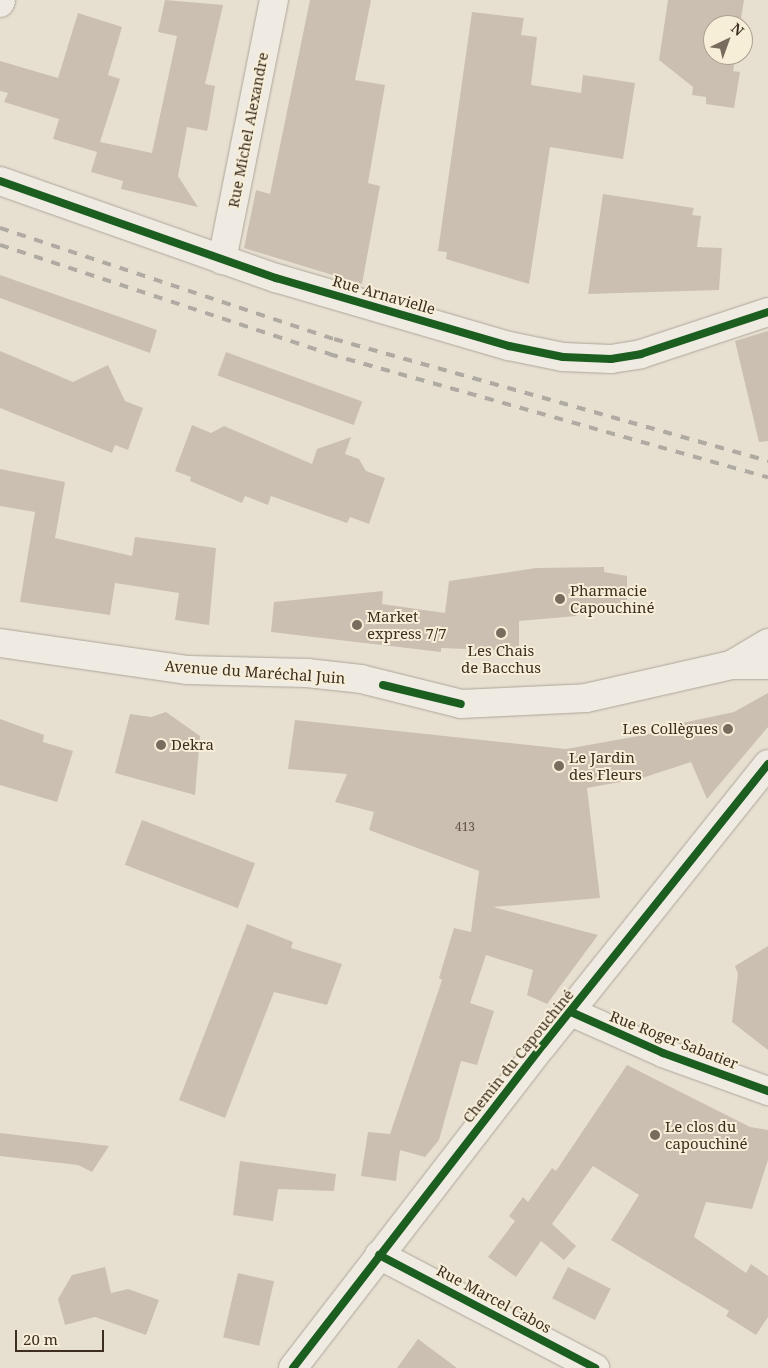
<!DOCTYPE html>
<meta charset="utf-8">
<style>
body{margin:0}
#map{position:relative;width:768px;height:1368px;overflow:hidden;background:#e7e0d1;font-family:"Noto Serif",serif}
div>[style]{position:absolute}
[style*='--x']{left:calc(var(--x)*1px);top:calc(var(--y)*1px);width:calc(var(--w)*1px);rotate:calc(var(--a)*1deg)}
.building>*{inset:0;background:#cbbfb2;transform-origin:0 0}
.roads{filter:drop-shadow(0 0 1px #ada599) drop-shadow(0 0 1px #ada599)}
.street>*{height:28px;margin:-14px;padding:0 14px;transform-origin:14px;border-radius:14px;background:#efebe3}
.secondary>*{height:28px;margin:-14px;padding:0 14px;transform-origin:14px;border-radius:14px;background:#efebe3}
.rail>*{height:4px;margin-top:-2px;transform-origin:0;background:repeating-linear-gradient(90deg,#afaaa2 0 9px,transparent 0 18px)}
.cycleway>*{height:8px;margin:-4px;padding:0 4px;transform-origin:4px;border-radius:4px;background:#1b5e20}
.dots>*{width:14px;height:14px;translate:-50% -50%;box-sizing:border-box;border:2px solid #f7eed8;border-radius:50%}
span{translate:-50% -50%;white-space:nowrap;text-align:center;line-height:1.15;-webkit-text-stroke:4px #f7eed8;paint-order:stroke}
.number-label{font-size:12px;color:#605244}
.number-label span{-webkit-text-stroke-width:0}
.street-label{font-size:15px;color:#3d2e20}
.poi-label{font-size:15px;color:#3d2e20}
.left{translate:0 -50%;text-align:left}
.right{translate:-100% -50%;text-align:right}
.north{position:absolute;left:703px;top:15px;width:50px;height:50px;box-sizing:border-box;background:#f7eed8;border:1px solid #ada18e;border-radius:50%;rotate:42deg;font-size:14px;font-weight:700;line-height:20px;text-align:center;color:#3d2e20}
.north::after{content:'';display:block;margin:auto;width:18px;height:22px;background:#786c5e;clip-path:polygon(50% 0,100% 100%,50% 72%,0 100%)}
.scale{position:absolute;left:15px;top:1330px;width:89px;height:22px;box-sizing:border-box;border:2px solid #3d2e20;border-top:0;padding-left:6px;font-size:15px;line-height:18px;white-space:nowrap;color:#3d2e20;-webkit-text-stroke:4px #f7eed8;paint-order:stroke}
</style>
<div id="map">
<div class="building">
<div style="clip-path:polygon(165px 0,223px 5px,205px 84px,215px 86px,208px 127px,207px 131px,187px 127px,178px 176px,198px 207px,121px 189px,123px 181px,91px 172px,97px 152px,53px 139px,59px 119px,4px 102px,8px 93px,0 91px,0 61px,58px 78px,78px 13px,122px 27px,108px 75px,120px 79px,100px 142px,152px 153px,177px 36px,158px 32px)"></div>
<div style="clip-path:polygon(310px 0,371px 0,355px 80px,385px 85px,368px 183px,380px 186px,362px 284px,244px 248px,256px 190px,270px 194px)"></div>
<div style="clip-path:polygon(668px 0,744px 0,740px 25px,713px 25px,713px 55px,736px 55px,733px 71px,740px 72px,734px 108px,706px 104px,706px 97px,692px 95px,693px 87px,659px 60px)"></div>
<div style="clip-path:polygon(472px 12px,524px 18px,521px 35px,537px 37px,531px 85px,581px 93px,583px 75px,635px 83px,623px 159px,550px 147px,529px 284px,446px 259px,447px 252px,438px 251px)"></div>
<div style="clip-path:polygon(603px 194px,694px 208px,692px 215px,701px 216px,697px 247px,722px 248px,719px 290px,588px 294px)"></div>
<div style="clip-path:polygon(0 275px,157px 330px,150px 353px,0 298px)"></div>
<div style="clip-path:polygon(768px 331px,768px 441px,759px 442px,735px 341px)"></div>
<div style="clip-path:polygon(0 351px,73px 382px,108px 365px,125px 401px,143px 408px,128px 450px,115px 445px,112px 453px,0 408px)"></div>
<div style="left:226px;top:352px;width:145px;height:25px;rotate:20deg"></div>
<div style="clip-path:polygon(192px 425px,211px 433px,224px 426px,312px 464px,317px 449px,351px 437px,345px 454px,359px 459px,366px 471px,385px 478px,369px 524px,350px 517px,347px 523px,271px 496px,268px 505px,245px 496px,242px 503px,190px 481px,191px 477px,175px 471px)"></div>
<div style="clip-path:polygon(0 469px,65px 482px,55px 538px,132px 556px,135px 537px,216px 548px,209px 625px,175px 620px,179px 593px,115px 583px,110px 615px,20px 602px,35px 512px,0 506px)"></div>
<div style="clip-path:polygon(604px 567px,604px 572px,627px 576px,627px 605px,581px 607px,576px 616px,519px 621px,519px 651px,441px 648px,441px 652px,271px 632px,274px 602px,383px 591px,382px 604px,445px 613px,449px 581px,536px 568px)"></div>
<div style="clip-path:polygon(768px 693px,768px 727px,707px 799px,691px 762px,642px 778px,587px 788px,600px 898px,493px 907px,598px 935px,547px 1004px,527px 995px,533px 970px,486px 955px,470px 1003px,494px 1011px,477px 1065px,461px 1061px,439px 1140px,425px 1157px,400px 1150px,396px 1181px,361px 1176px,368px 1132px,390px 1134px,442px 980px,439px 978px,454px 928px,471px 932px,479px 871px,369px 830px,374px 812px,335px 802px,347px 774px,288px 769px,295px 720px,566px 749px,683px 728px,682px 723px,734px 712px)"></div>
<div style="clip-path:polygon(166px 712px,200px 736px,195px 795px,115px 773px,130px 714px,151px 717px)"></div>
<div style="clip-path:polygon(0 719px,44px 735px,43px 742px,73px 751px,57px 802px,0 785px)"></div>
<div style="left:142px;top:820px;width:121px;height:48px;rotate:21deg"></div>
<div style="clip-path:polygon(247px 924px,293px 942px,291px 948px,342px 964px,327px 1005px,274px 992px,225px 1118px,179px 1100px)"></div>
<div style="clip-path:polygon(768px 946px,768px 1050px,732px 1022px,738px 974px,735px 966px)"></div>
<div style="clip-path:polygon(627px 1065px,750px 1127px,768px 1130px,768px 1160px,752px 1209px,706px 1202px,694px 1237px,746px 1273px,751px 1264px,768px 1276px,768px 1317px,756px 1335px,726px 1316px,729px 1311px,611px 1240px,639px 1195px,593px 1166px,552px 1224px,576px 1246px,564px 1260px,541px 1241px,516px 1277px,488px 1257px,515px 1221px,509px 1216px,523px 1197px,528px 1202px,552px 1168px,556px 1171px)"></div>
<div style="clip-path:polygon(0 1133px,109px 1146px,92px 1172px,78px 1165px,0 1156px)"></div>
<div style="clip-path:polygon(240px 1161px,336px 1174px,334px 1191px,278px 1189px,273px 1221px,233px 1215px)"></div>
<div style="clip-path:polygon(105px 1267px,111px 1293px,128px 1289px,159px 1300px,146px 1335px,95px 1317px,65px 1325px,58px 1299px,72px 1275px)"></div>
<div style="left:568px;top:1267px;width:48px;height:35px;rotate:27deg"></div>
<div style="left:238px;top:1273px;width:37px;height:66px;rotate:13deg"></div>
<div style="clip-path:polygon(418px 1339px,457px 1368px,397px 1368px)"></div>
</div>
<div class="roads">
<div class="street">
<div style="--x:0;--y:3;--w:3;--a:-72"></div>
<div style="--x:222;--y:260;--w:265;--a:-78.7"></div>
<div style="--x:731;--y:665;--w:37;--a:0"></div>
<div style="--x:571;--y:1012;--w:101;--a:24"></div>
<div style="--x:663;--y:1053;--w:112;--a:19.9"></div>
<div style="--x:379;--y:1255;--w:244;--a:27.6"></div>
</div>
<div class="secondary">
<div style="--x:0;--y:181;--w:293;--a:19.4"></div>
<div style="--x:276;--y:278;--w:243;--a:16.3"></div>
<div style="--x:509;--y:346;--w:55;--a:11.5"></div>
<div style="--x:563;--y:357;--w:48;--a:2.4"></div>
<div style="--x:611;--y:359;--w:30;--a:-9"></div>
<div style="--x:641;--y:354;--w:134;--a:-18.3"></div>
<div style="--x:0;--y:643;--w:190;--a:8.2"></div>
<div style="--x:188;--y:670;--w:119;--a:1.4"></div>
<div style="--x:307;--y:673;--w:54;--a:6.3"></div>
<div style="--x:361;--y:679;--w:103;--a:14"></div>
<div style="--x:461;--y:704;--w:125;--a:-2.7"></div>
<div style="--x:586;--y:698;--w:149;--a:-12.8"></div>
<div style="--x:731;--y:665;--w:43;--a:-30.7"></div>
<div style="--x:293;--y:1368;--w:408;--a:-52.3"></div>
<div style="--x:543;--y:1045;--w:360;--a:-51.3"></div>
</div>
</div>
<div class="rail">
<div style="--x:0;--y:228;--w:352;--a:18.4"></div>
<div style="--x:334;--y:339;--w:451;--a:15.7"></div>
<div style="--x:0;--y:245;--w:347;--a:18.3"></div>
<div style="--x:329;--y:354;--w:456;--a:15.7"></div>
</div>
<div class="cycleway">
<div style="--x:0;--y:181;--w:293;--a:19.4"></div>
<div style="--x:276;--y:278;--w:243;--a:16.3"></div>
<div style="--x:509;--y:346;--w:55;--a:11.5"></div>
<div style="--x:563;--y:357;--w:48;--a:2.4"></div>
<div style="--x:611;--y:359;--w:30;--a:-9"></div>
<div style="--x:641;--y:354;--w:134;--a:-18.3"></div>
<div style="--x:383;--y:685;--w:80;--a:13.7"></div>
<div style="--x:571;--y:1012;--w:101;--a:24"></div>
<div style="--x:663;--y:1053;--w:112;--a:19.9"></div>
<div style="--x:379;--y:1255;--w:244;--a:27.6"></div>
<div style="--x:293;--y:1368;--w:408;--a:-52.3"></div>
<div style="--x:543;--y:1045;--w:360;--a:-51.3"></div>
</div>
<div class="dots">
<div style="left:560px;top:599px;background:#786c5e"></div>
<div style="left:357px;top:625px;background:#786c5e"></div>
<div style="left:501px;top:633px;background:#786c5e"></div>
<div style="left:728px;top:729px;background:#786c5e"></div>
<div style="left:161px;top:745px;background:#786c5e"></div>
<div style="left:559px;top:766px;background:#786c5e"></div>
<div style="left:655px;top:1135px;background:#786c5e"></div>
</div>
<div class="number-label">
<span style="left:465px;top:827px">413</span>
</div>
<div class="street-label">
<span style="left:248px;top:130px;rotate:-79deg">Rue Michel Alexandre</span>
<span style="left:384px;top:295px;rotate:16deg">Rue Arnavielle</span>
<span style="left:255px;top:672px;rotate:4deg">Avenue du Maréchal Juin</span>
<span style="left:674px;top:1040px;rotate:21deg">Rue Roger Sabatier</span>
<span style="left:518px;top:1056px;rotate:-51deg">Chemin du Capouchiné</span>
<span style="left:494px;top:1299px;rotate:28deg">Rue Marcel Cabos</span>
</div>
<div class="poi-label">
<span class="left" style="left:570px;top:599px">Pharmacie<br>Capouchiné</span>
<span class="left" style="left:367px;top:625px">Market<br>express 7/7</span>
<span style="left:501px;top:659px">Les Chais<br>de Bacchus</span>
<span class="right" style="left:718px;top:729px">Les Collègues</span>
<span class="left" style="left:171px;top:745px">Dekra</span>
<span class="left" style="left:569px;top:766px">Le Jardin<br>des Fleurs</span>
<span class="left" style="left:665px;top:1135px">Le clos du<br>capouchiné</span>
</div>
<div class="north">N</div>
<div class="scale">20 m</div>
</div>
